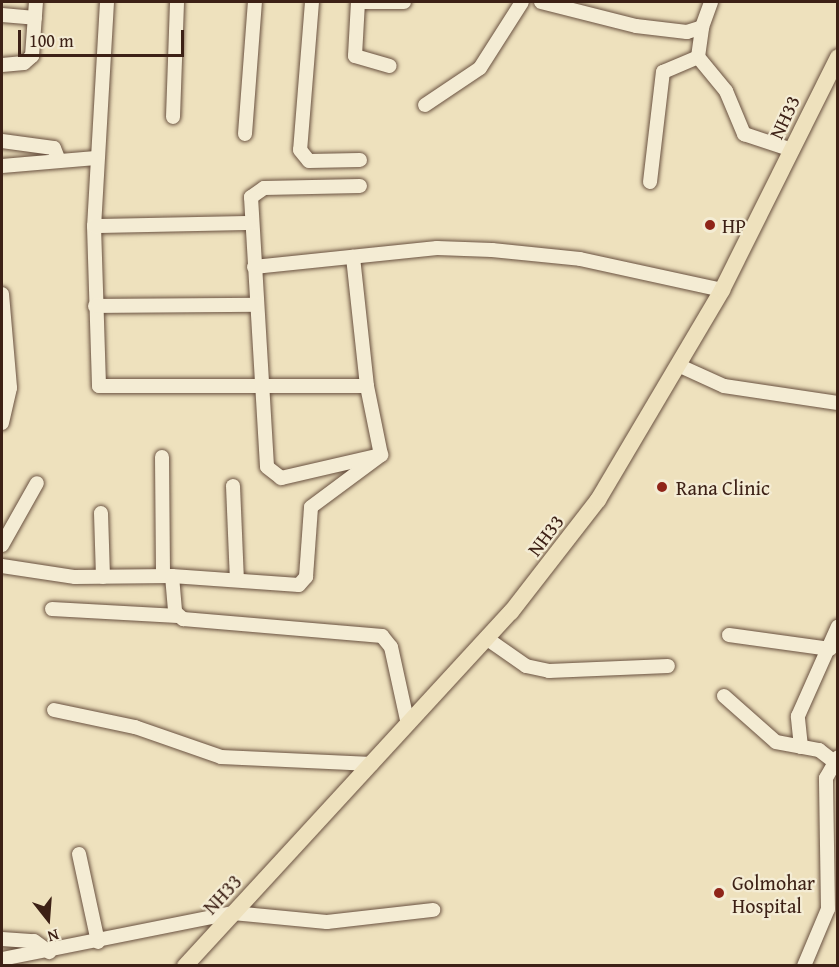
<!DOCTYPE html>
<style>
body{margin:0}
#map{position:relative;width:839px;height:967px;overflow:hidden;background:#eee1bd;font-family:"Gentium Book Plus",serif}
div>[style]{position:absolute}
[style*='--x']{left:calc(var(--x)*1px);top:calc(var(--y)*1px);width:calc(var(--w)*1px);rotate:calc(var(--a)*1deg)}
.roads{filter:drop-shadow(0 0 2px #695140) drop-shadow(0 0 2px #695140)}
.minor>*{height:14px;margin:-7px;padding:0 7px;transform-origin:7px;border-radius:7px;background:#f4ecd4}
.major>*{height:16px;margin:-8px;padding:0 8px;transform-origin:8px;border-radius:8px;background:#eee1bd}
.dots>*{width:16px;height:16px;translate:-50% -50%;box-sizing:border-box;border:3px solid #f4ecd4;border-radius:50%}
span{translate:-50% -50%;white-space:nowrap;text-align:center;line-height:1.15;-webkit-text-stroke:4.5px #f4ecd4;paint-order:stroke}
.street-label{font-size:20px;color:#3d2116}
.poi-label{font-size:20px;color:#3d2116}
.left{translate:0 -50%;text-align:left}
.frame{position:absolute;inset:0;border:3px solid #3d2116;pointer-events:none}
.north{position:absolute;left:18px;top:889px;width:60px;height:60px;-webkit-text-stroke:4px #f4ecd4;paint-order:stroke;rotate:163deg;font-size:16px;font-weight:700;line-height:24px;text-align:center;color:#3d2116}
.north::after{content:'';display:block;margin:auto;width:21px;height:27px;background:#3d2116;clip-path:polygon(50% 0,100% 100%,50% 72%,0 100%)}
.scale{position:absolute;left:18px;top:30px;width:166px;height:27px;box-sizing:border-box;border:3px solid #3d2116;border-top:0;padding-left:8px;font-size:18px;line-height:21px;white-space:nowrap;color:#3d2116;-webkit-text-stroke:4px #f4ecd4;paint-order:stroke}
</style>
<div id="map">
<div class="roads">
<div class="minor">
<div style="--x:107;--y:2;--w:224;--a:93.3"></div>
<div style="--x:94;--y:226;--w:160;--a:88.2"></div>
<div style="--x:99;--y:386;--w:268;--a:0"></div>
<div style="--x:312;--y:2;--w:148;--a:94.6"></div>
<div style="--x:300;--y:150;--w:14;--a:51"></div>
<div style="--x:309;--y:161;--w:51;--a:-1.1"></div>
<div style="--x:358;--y:2;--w:54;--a:93.2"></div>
<div style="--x:355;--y:56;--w:36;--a:16"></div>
<div style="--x:364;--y:2;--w:40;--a:0"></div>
<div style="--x:541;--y:2;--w:98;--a:14.2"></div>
<div style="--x:636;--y:26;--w:51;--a:6.7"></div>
<div style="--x:687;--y:32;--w:16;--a:-18"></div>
<div style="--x:702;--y:27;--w:27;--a:-70"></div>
<div style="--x:2;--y:15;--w:33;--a:5"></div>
<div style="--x:698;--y:57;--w:44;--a:50.5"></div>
<div style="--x:726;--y:91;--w:47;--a:67.3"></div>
<div style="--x:744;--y:134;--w:51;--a:18.4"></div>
<div style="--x:2;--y:65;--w:22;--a:-5"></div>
<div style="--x:24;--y:63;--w:11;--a:-41"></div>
<div style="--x:32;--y:56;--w:54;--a:-85.8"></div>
<div style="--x:425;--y:105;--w:66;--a:-33.9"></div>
<div style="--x:480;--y:68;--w:78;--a:-57.5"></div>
<div style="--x:173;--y:117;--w:115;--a:-88"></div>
<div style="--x:245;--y:134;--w:132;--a:-85.7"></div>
<div style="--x:2;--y:141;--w:52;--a:7.7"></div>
<div style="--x:54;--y:148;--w:14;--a:69"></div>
<div style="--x:2;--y:166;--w:94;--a:-4.9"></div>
<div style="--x:650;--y:182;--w:111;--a:-83.3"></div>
<div style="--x:663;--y:72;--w:38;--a:-23"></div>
<div style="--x:698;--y:57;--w:30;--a:-82"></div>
<div style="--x:360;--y:186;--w:96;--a:178.8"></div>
<div style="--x:264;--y:188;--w:16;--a:145"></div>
<div style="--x:251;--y:197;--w:270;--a:86.6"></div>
<div style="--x:267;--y:467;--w:18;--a:38"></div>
<div style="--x:281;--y:478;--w:103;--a:-13"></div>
<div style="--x:94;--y:226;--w:158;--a:-1.1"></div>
<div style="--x:254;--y:267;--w:184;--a:-5.9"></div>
<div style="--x:437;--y:248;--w:55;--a:2.1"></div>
<div style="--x:492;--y:250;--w:88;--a:5.8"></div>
<div style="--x:580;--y:259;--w:145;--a:12.3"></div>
<div style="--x:2;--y:294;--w:94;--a:85.1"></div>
<div style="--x:10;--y:388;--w:36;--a:103"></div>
<div style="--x:95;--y:306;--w:161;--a:-0.4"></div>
<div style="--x:680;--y:366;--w:48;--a:24.4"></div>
<div style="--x:724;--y:386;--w:115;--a:8.5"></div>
<div style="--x:162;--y:457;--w:119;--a:89.5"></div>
<div style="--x:233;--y:486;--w:94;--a:87.6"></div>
<div style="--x:101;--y:513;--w:64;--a:88.2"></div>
<div style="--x:2;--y:545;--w:71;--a:-60.6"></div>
<div style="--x:2;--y:566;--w:74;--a:8.6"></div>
<div style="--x:75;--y:577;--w:97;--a:-0.6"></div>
<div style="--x:172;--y:576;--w:36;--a:85"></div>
<div style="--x:175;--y:612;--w:11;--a:41"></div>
<div style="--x:183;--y:619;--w:200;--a:4.9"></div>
<div style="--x:382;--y:636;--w:14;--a:51"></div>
<div style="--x:391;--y:647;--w:79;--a:77.6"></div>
<div style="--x:172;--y:576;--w:127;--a:4.1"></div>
<div style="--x:299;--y:585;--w:11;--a:-49"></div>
<div style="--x:306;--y:577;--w:70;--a:-85.9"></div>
<div style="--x:311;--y:507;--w:87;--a:-36.6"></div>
<div style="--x:381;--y:455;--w:70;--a:-101.5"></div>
<div style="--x:367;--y:386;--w:130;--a:-96.2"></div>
<div style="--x:52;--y:609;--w:126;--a:3.2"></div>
<div style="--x:729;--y:635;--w:102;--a:7.9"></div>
<div style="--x:486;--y:638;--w:49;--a:35"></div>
<div style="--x:526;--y:666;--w:24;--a:12"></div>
<div style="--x:549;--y:671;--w:119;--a:-2.4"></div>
<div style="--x:724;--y:696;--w:69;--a:41.5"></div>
<div style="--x:776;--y:742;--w:44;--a:10.5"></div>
<div style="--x:819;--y:750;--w:16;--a:38"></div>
<div style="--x:54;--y:710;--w:83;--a:11.9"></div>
<div style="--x:135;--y:727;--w:91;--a:19.2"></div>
<div style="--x:221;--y:757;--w:151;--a:2.7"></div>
<div style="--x:801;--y:747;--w:31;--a:-96"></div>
<div style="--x:798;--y:716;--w:98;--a:-66"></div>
<div style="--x:79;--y:854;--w:90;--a:77.8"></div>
<div style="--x:2;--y:939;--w:32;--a:4"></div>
<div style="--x:34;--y:941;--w:19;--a:36"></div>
<div style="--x:2;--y:959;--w:236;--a:-11.3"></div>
<div style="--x:233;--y:913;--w:94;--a:5.5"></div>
<div style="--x:327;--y:922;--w:107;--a:-6.5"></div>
<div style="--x:804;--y:966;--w:62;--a:-67.2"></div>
<div style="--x:828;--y:909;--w:131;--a:-90.9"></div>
<div style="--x:826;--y:778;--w:24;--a:-60"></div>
</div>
<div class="major">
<div style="--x:185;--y:966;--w:481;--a:-47.4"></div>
<div style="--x:511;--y:612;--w:142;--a:-52.2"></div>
<div style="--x:598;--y:500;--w:244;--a:-59.4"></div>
<div style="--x:722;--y:290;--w:260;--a:-63.5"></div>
</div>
</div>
<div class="dots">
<div style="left:710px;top:225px;background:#8f2418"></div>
<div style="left:662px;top:487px;background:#8f2418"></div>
<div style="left:719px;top:893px;background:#8f2418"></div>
</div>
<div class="street-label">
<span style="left:784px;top:117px;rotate:-65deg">NH33</span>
<span style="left:545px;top:535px;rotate:-53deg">NH33</span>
<span style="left:222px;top:894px;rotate:-47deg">NH33</span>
</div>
<div class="poi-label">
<span class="left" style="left:722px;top:225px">HP</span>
<span class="left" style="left:676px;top:487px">Rana Clinic</span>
<span class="left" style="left:732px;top:894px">Golmohar<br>Hospital</span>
</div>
<div class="frame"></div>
<div class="north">N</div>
<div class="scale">100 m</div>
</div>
